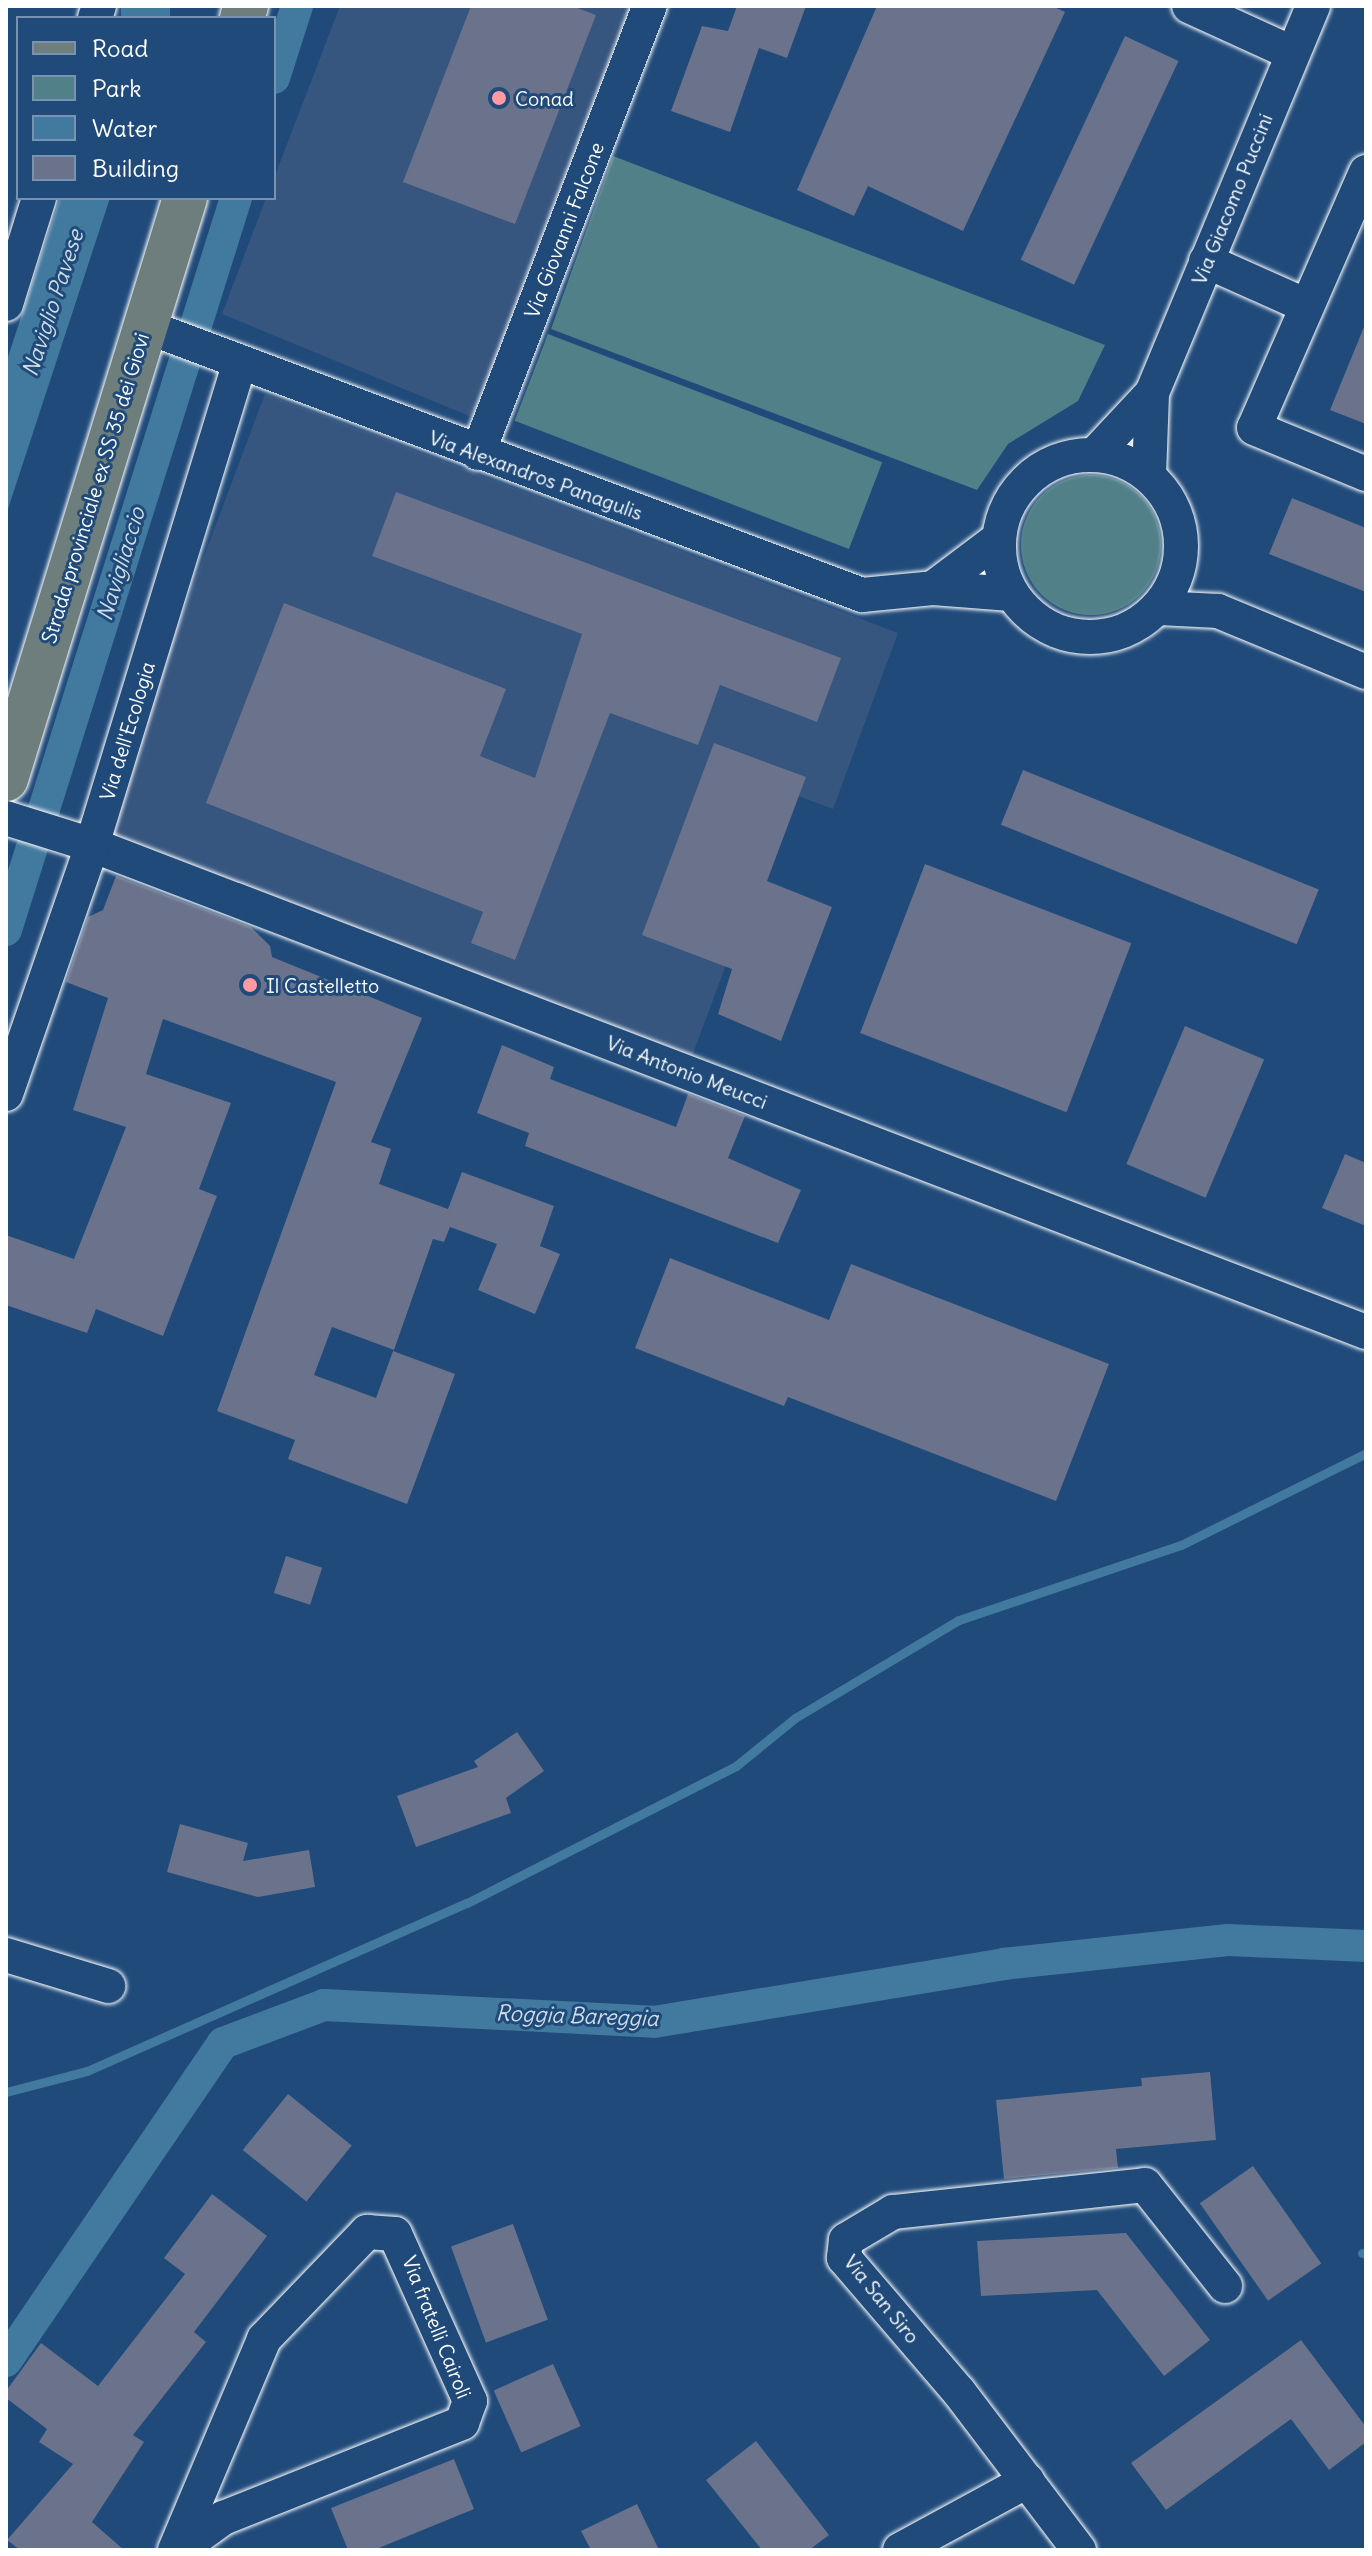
<!DOCTYPE html>
<style>
body{margin:0}
#map{position:relative;width:1372px;height:2556px;overflow:hidden;background:#1f4a7a;font-family:Delius,sans-serif}
div>[style]{position:absolute}
[style*='--x']{left:calc(var(--x)*1px);top:calc(var(--y)*1px);width:calc(var(--w)*1px);rotate:calc(var(--a)*1deg)}
.built>*{inset:0;background:#36567f}
.green>*{inset:0;background:#518089;transform-origin:0 0}
.round{border-radius:50%}
.water>*{inset:0;background:#42799f;transform-origin:0 0}
.stream>*{height:9px;margin:-4.5px;padding:0 4.5px;transform-origin:4.5px;border-radius:4.5px;background:#42799f}
.canal>*{height:32px;margin:-16px;padding:0 16px;transform-origin:16px;border-radius:16px;background:#42799f}
.building>*{inset:0;background:#6a728c;transform-origin:0 0}
.roads{filter:drop-shadow(0 0 2px #fff) drop-shadow(0 0 2px #fff)}
.street>*{height:34px;margin:-17px;padding:0 17px;transform-origin:17px;border-radius:17px;background:#1f4a7a}
.street>.ring{margin:-17px;padding:0;box-sizing:content-box;background:none;border:34px solid #1f4a7a;border-radius:50%}
.primary>*{height:44px;margin:-22px;padding:0 22px;transform-origin:22px;border-radius:22px;background:#6d7e7c}
.dots>*{width:22px;height:22px;translate:-50% -50%;box-sizing:border-box;border:4px solid #1f4a7a;border-radius:50%}
span{translate:-50% -50%;white-space:nowrap;text-align:center;line-height:1.15;-webkit-text-stroke:6px #1f4a7a;paint-order:stroke}
.poi-label{font-size:20px;color:#fff}
.left{translate:0 -50%;text-align:left}
.street-label{font-size:20px;color:#fff}
.water-label{font-size:22px;color:#d0dee7;font-style:italic}
.frame{position:absolute;inset:0;border:8px solid #fff;pointer-events:none}
.legend{position:absolute;left:16px;top:16px;width:260px;height:184px;box-sizing:border-box;background:#1f4a7a;border:2px solid #7992af;margin:0;padding:10px 14px;list-style:none;font-size:24px;color:#fff}
.legend li{display:flex;align-items:center;gap:16px;height:40px}
.legend b{width:40px;border:2px solid #7992af}
</style>
<div id="map">
<div class="built">
<div style="clip-path:polygon(340px 6px,639px 6px,496px 427px,222px 314px,266px 198px,274px 198px,274px 178px)"></div>
<div style="clip-path:polygon(265px 394px,898px 633px,833px 809px,790px 793px,691px 1059px,99px 836px)"></div>
</div>
<div class="green">
<div style="clip-path:polygon(613px 156px,1105px 345px,1078px 401px,1008px 444px,977px 490px,551px 329px)"></div>
<div style="left:548px;top:334px;width:358px;height:93px;rotate:21deg"></div>
<div class="round" style="left:1021px;top:475px;width:140px;height:140px"></div>
</div>
<div class="water">
<div style="left:121px;top:6px;width:49px;height:13px"></div>
<div style="clip-path:polygon(60px 198px,110px 198px,6px 515px,6px 363px)"></div>
</div>
<div class="stream">
<div style="--x:6;--y:2092;--w:84;--a:-14.5"></div>
<div style="--x:87;--y:2071;--w:415;--a:-23.9"></div>
<div style="--x:467;--y:1903;--w:302;--a:-27"></div>
<div style="--x:736;--y:1766;--w:76;--a:-39.1"></div>
<div style="--x:795;--y:1718;--w:191;--a:-30.9"></div>
<div style="--x:959;--y:1620;--w:234;--a:-18.7"></div>
<div style="--x:1181;--y:1545;--w:207;--a:-26.4"></div>
<div style="--x:1362;--y:2253;--w:4;--a:14"></div>
</div>
<div class="canal">
<div style="--x:274;--y:78;--w:76;--a:-72.3"></div>
<div style="--x:6;--y:930;--w:767;--a:-72.56"></div>
<div style="--x:6;--y:2361;--w:385;--a:-55.7"></div>
<div style="--x:223;--y:2043;--w:108;--a:-20.6"></div>
<div style="--x:324;--y:2005;--w:330;--a:2.9"></div>
<div style="--x:654;--y:2022;--w:354;--a:-9.4"></div>
<div style="--x:1003;--y:1964;--w:226;--a:-6.1"></div>
<div style="--x:1228;--y:1940;--w:138;--a:2.5"></div>
</div>
<div class="building">
<div style="clip-path:polygon(471px 6px,572px 6px,596px 15px,515px 224px,403px 182px)"></div>
<div style="clip-path:polygon(737px 6px,806px 6px,787px 58px,759px 48px,730px 132px,671px 111px,702px 26px,728px 31px)"></div>
<div style="clip-path:polygon(877px 6px,1052px 6px,1065px 12px,963px 231px,868px 186px,854px 216px,797px 190px)"></div>
<div style="left:1125px;top:36px;width:59px;height:247px;rotate:25deg"></div>
<div style="clip-path:polygon(1366px 322px,1366px 424px,1330px 410px)"></div>
<div style="clip-path:polygon(396px 492px,841px 658px,817px 722px,720px 685px,698px 745px,610px 713px,515px 960px,471px 943px,483px 912px,206px 803px,284px 603px,506px 689px,480px 756px,535px 778px,582px 634px,372px 556px)"></div>
<div style="clip-path:polygon(1292px 498px,1366px 528px,1366px 592px,1269px 554px)"></div>
<div style="clip-path:polygon(714px 743px,806px 777px,767px 881px,832px 907px,781px 1041px,718px 1014px,732px 969px,642px 935px)"></div>
<div style="left:1023px;top:770px;width:319px;height:59px;rotate:22deg"></div>
<div style="left:925px;top:864px;width:221px;height:181px;rotate:21deg"></div>
<div style="clip-path:polygon(116px 876px,251px 927px,270px 946px,272px 957px,422px 1018px,371px 1142px,391px 1149px,379px 1184px,448px 1209px,462px 1172px,554px 1206px,540px 1246px,560px 1254px,535px 1314px,478px 1290px,497px 1244px,450px 1227px,444px 1242px,433px 1239px,394px 1350px,332px 1327px,314px 1375px,376px 1398px,393px 1351px,455px 1374px,407px 1504px,288px 1459px,295px 1440px,217px 1411px,336px 1082px,163px 1019px,146px 1074px,231px 1103px,199px 1189px,217px 1196px,163px 1336px,96px 1309px,87px 1333px,6px 1305px,6px 1235px,74px 1259px,126px 1127px,73px 1110px,108px 998px,66px 982px,88px 917px,103px 910px)"></div>
<div style="left:1185px;top:1026px;width:86px;height:150px;rotate:23deg"></div>
<div style="clip-path:polygon(502px 1045px,554px 1067px,550px 1079px,676px 1127px,688px 1094px,745px 1116px,728px 1158px,801px 1190px,778px 1243px,525px 1146px,529px 1133px,477px 1113px)"></div>
<div style="clip-path:polygon(1345px 1154px,1366px 1163px,1366px 1226px,1322px 1208px)"></div>
<div style="clip-path:polygon(670px 1258px,829px 1320px,851px 1264px,1109px 1364px,1056px 1501px,788px 1397px,784px 1406px,635px 1348px)"></div>
<div style="left:286px;top:1556px;width:38px;height:39px;rotate:18deg"></div>
<div style="clip-path:polygon(517px 1732px,544px 1771px,506px 1798px,511px 1813px,416px 1847px,397px 1796px,478px 1767px,474px 1761px)"></div>
<div style="clip-path:polygon(180px 1824px,248px 1843px,243px 1861px,309px 1850px,315px 1887px,258px 1897px,167px 1872px)"></div>
<div style="clip-path:polygon(1210px 2072px,1216px 2140px,1116px 2149px,1118px 2168px,1004px 2179px,996px 2100px,1142px 2086px,1141px 2078px)"></div>
<div style="left:288px;top:2094px;width:82px;height:72px;rotate:39deg"></div>
<div style="left:1253px;top:2166px;width:119px;height:65px;rotate:55deg"></div>
<div style="clip-path:polygon(212px 2194px,267px 2236px,194px 2332px,206px 2342px,133px 2435px,144px 2442px,92px 2522px,124px 2550px,20px 2550px,7px 2540px,73px 2464px,39px 2442px,47px 2429px,6px 2398px,6px 2391px,41px 2343px,98px 2386px,185px 2274px,164px 2258px)"></div>
<div style="left:513px;top:2224px;width:102px;height:66px;rotate:70deg"></div>
<div style="clip-path:polygon(1126px 2233px,1210px 2340px,1164px 2376px,1097px 2290px,981px 2296px,977px 2241px)"></div>
<div style="clip-path:polygon(1301px 2340px,1366px 2427px,1366px 2442px,1329px 2470px,1291px 2419px,1166px 2510px,1131px 2463px)"></div>
<div style="left:553px;top:2364px;width:68px;height:65px;rotate:66deg"></div>
<div style="clip-path:polygon(756px 2441px,829px 2535px,809px 2550px,762px 2550px,706px 2480px)"></div>
<div style="clip-path:polygon(454px 2459px,474px 2509px,374px 2550px,348px 2550px,331px 2508px)"></div>
<div style="clip-path:polygon(637px 2504px,659px 2550px,591px 2550px,581px 2531px)"></div>
</div>
<div class="roads">
<div class="street">
<div style="--x:1189;--y:6;--w:113;--a:24.5"></div>
<div style="--x:95;--y:18;--w:13;--a:-72"></div>
<div style="--x:1366;--y:172;--w:279;--a:113.6"></div>
<div style="--x:1254;--y:428;--w:121;--a:22.3"></div>
<div style="--x:1206;--y:261;--w:108;--a:24"></div>
<div style="--x:6;--y:304;--w:111;--a:-72.7"></div>
<div style="--x:145;--y:326;--w:766;--a:20.56"></div>
<div style="--x:862;--y:595;--w:71;--a:-5.6"></div>
<div style="--x:933;--y:588;--w:78;--a:4.4"></div>
<div style="--x:478;--y:453;--w:479;--a:-69"></div>
<div style="--x:1095;--y:454;--w:83;--a:-46.9"></div>
<div style="--x:1152;--y:393;--w:419;--a:-67.4"></div>
<div class="ring" style="left:999px;top:455px;width:148px;height:148px"></div>
<div style="--x:1149;--y:476;--w:83;--a:-87.9"></div>
<div style="--x:933;--y:588;--w:81;--a:-37"></div>
<div style="--x:1159;--y:608;--w:59;--a:2.9"></div>
<div style="--x:1218;--y:611;--w:160;--a:22.4"></div>
<div style="--x:6;--y:818;--w:90;--a:17.4"></div>
<div style="--x:92;--y:845;--w:1364;--a:20.92"></div>
<div style="--x:6;--y:1094;--w:263;--a:-70.9"></div>
<div style="--x:92;--y:845;--w:502;--a:-72.97"></div>
<div style="--x:6;--y:1955;--w:107;--a:16.9"></div>
<div style="--x:175;--y:2550;--w:229;--a:-67.1"></div>
<div style="--x:264;--y:2339;--w:149;--a:-46.1"></div>
<div style="--x:367;--y:2232;--w:28;--a:4"></div>
<div style="--x:395;--y:2234;--w:183;--a:65.8"></div>
<div style="--x:470;--y:2401;--w:23;--a:110"></div>
<div style="--x:462;--y:2423;--w:257;--a:158.3"></div>
<div style="--x:223;--y:2518;--w:54;--a:144"></div>
<div style="--x:900;--y:2550;--w:145;--a:-28.5"></div>
<div style="--x:1079;--y:2550;--w:198;--a:-127.2"></div>
<div style="--x:959;--y:2392;--w:177;--a:-130.6"></div>
<div style="--x:844;--y:2258;--w:18;--a:-84"></div>
<div style="--x:846;--y:2240;--w:55;--a:-30.8"></div>
<div style="--x:893;--y:2212;--w:253;--a:-6.1"></div>
<div style="--x:1145;--y:2185;--w:129;--a:51.6"></div>
</div>
<div class="primary">
<div style="--x:242;--y:18;--w:13;--a:-72"></div>
<div style="--x:6;--y:779;--w:608;--a:-72.88"></div>
</div>
</div>
<div class="dots">
<div style="left:499px;top:98px;background:#ff9aa2"></div>
<div style="left:250px;top:985px;background:#ff9aa2"></div>
</div>
<div class="poi-label">
<span class="left" style="left:515px;top:98px">Conad</span>
<span class="left" style="left:266px;top:985px">Il Castelletto</span>
</div>
<div class="street-label">
<span style="left:1232px;top:199px;rotate:-68deg">Via Giacomo Puccini</span>
<span style="left:564px;top:230px;rotate:-69deg">Via Giovanni Falcone</span>
<span style="left:536px;top:475px;rotate:20deg">Via Alexandros Panagulis</span>
<span style="left:95px;top:488px;rotate:-73deg">Strada provinciale ex SS 35 dei Giovi</span>
<span style="left:127px;top:731px;rotate:-73deg">Via dell'Ecologia</span>
<span style="left:687px;top:1072px;rotate:21deg">Via Antonio Meucci</span>
<span style="left:882px;top:2299px;rotate:51deg">Via San Siro</span>
<span style="left:437px;top:2327px;rotate:68deg">Via fratelli Cairoli</span>
</div>
<div class="water-label">
<span style="left:53px;top:303px;rotate:-72deg">Naviglio Pavese</span>
<span style="left:121px;top:564px;rotate:-73deg">Navigliaccio</span>
<span style="left:577px;top:2016px;rotate:2deg">Roggia Bareggia</span>
</div>
<div class="frame"></div>
<ul class="legend">
<li><b style="height:10px;background:#6d7e7c"></b>Road</li>
<li><b style="height:22px;background:#518089"></b>Park</li>
<li><b style="height:22px;background:#42799f"></b>Water</li>
<li><b style="height:22px;background:#6a728c"></b>Building</li>
</ul>
</div>
